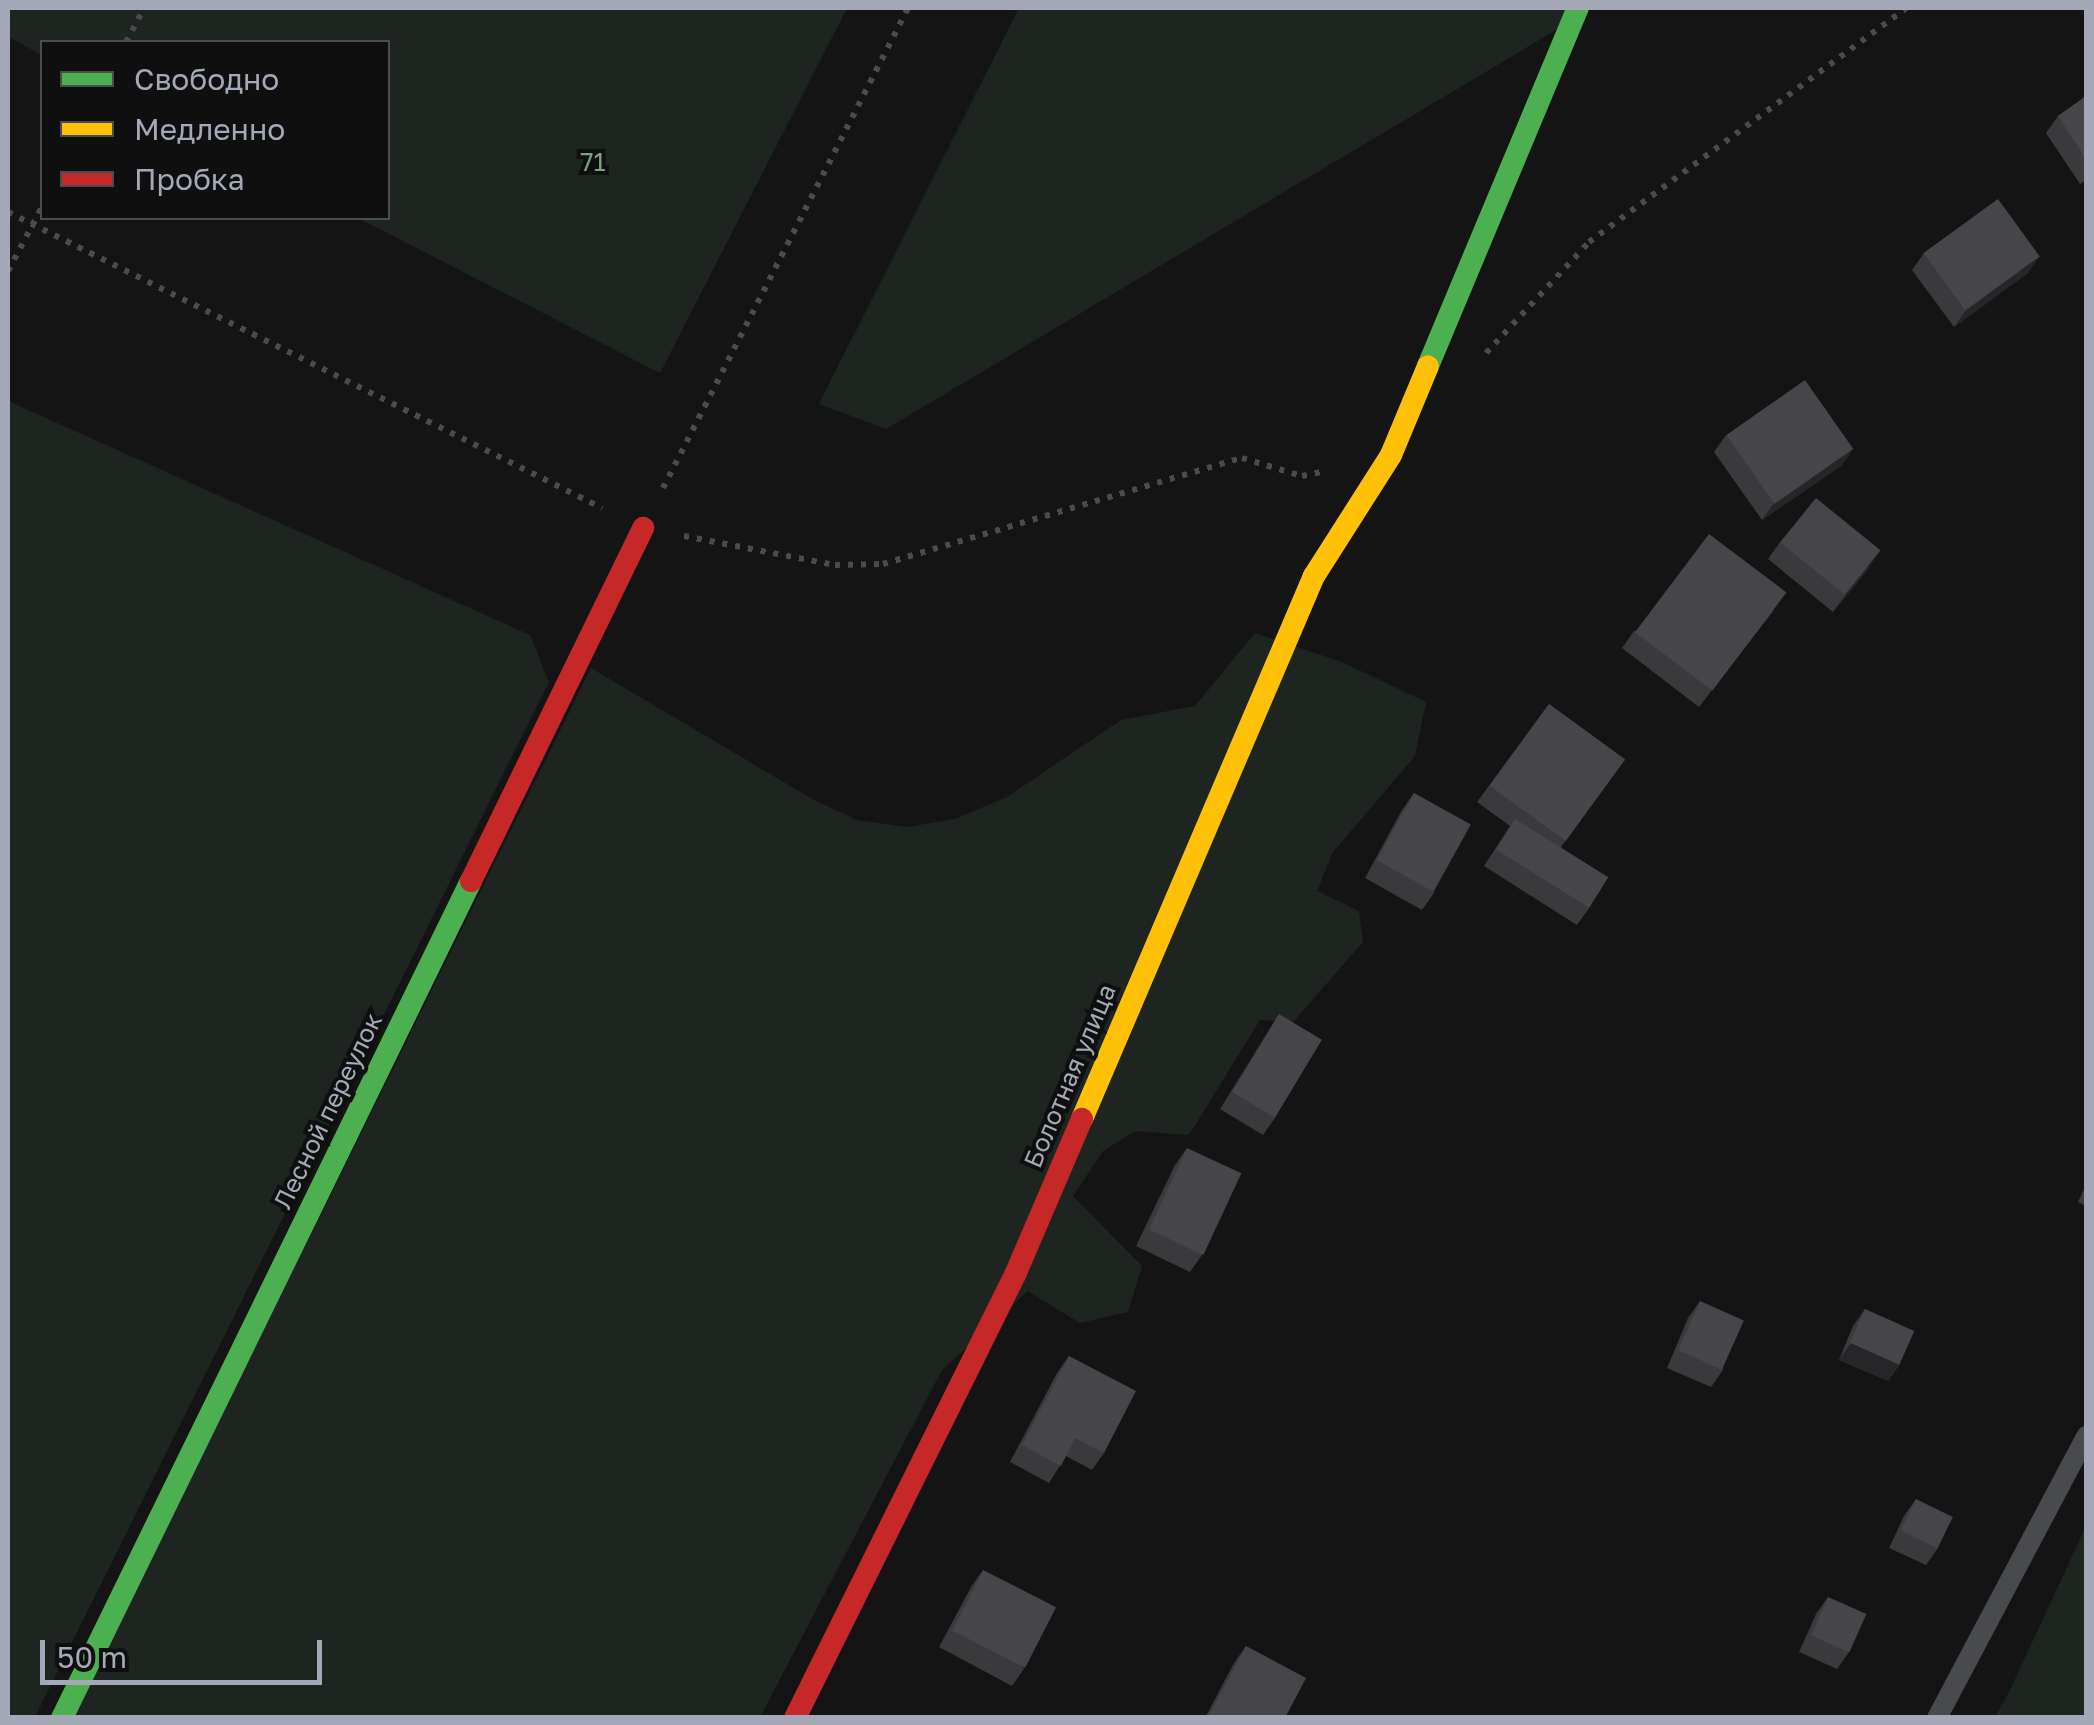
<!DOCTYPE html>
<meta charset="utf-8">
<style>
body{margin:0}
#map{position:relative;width:2094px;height:1725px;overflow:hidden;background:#141415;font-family:"Golos Text",sans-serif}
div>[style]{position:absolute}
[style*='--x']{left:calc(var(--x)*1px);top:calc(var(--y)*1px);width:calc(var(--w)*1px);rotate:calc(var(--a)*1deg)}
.green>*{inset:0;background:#1e2520}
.path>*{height:6px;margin-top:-3px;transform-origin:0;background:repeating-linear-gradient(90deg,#4a4a4f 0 5px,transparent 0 13px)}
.lane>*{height:20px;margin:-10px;padding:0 10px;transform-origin:10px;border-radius:10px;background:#494a4d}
.fast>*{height:22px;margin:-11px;padding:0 11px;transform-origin:11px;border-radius:11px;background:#4caf50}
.slow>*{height:22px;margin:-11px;padding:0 11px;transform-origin:11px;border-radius:11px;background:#ffc107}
.jam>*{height:22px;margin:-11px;padding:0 11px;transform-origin:11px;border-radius:11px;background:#c62828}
.wall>*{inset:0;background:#3a3a3d}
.shaded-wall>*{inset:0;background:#262628}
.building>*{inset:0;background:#46464a;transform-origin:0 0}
span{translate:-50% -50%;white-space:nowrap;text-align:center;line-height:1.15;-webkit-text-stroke:8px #0f0f10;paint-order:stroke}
.park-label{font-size:25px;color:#7ca183}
.street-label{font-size:25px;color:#a5a8b6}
.frame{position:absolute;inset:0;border:10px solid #a5a8b6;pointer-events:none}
.legend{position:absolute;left:40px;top:40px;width:350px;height:180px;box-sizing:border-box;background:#0f0f10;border:2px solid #4b4c52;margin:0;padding:12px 18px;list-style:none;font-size:30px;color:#a5a8b6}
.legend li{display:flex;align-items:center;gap:20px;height:50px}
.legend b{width:50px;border:2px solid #4b4c52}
.scale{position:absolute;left:40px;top:1640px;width:282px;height:45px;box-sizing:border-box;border:5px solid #a5a8b6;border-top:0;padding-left:12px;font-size:30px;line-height:35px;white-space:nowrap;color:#a5a8b6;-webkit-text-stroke:8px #0f0f10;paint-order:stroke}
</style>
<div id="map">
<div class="green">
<div style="clip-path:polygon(8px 8px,847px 8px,660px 373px,358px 218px,388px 218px,388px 42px,42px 42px,42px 55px,8px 37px)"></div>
<div style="clip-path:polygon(1019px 8px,1593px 8px,886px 429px,819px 404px)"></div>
<div style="clip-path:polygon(8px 401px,530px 635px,549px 682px,35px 1717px,8px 1718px)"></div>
<div style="clip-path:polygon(1255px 633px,1342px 662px,1426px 702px,1415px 756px,1333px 852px,1317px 891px,1359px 911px,1363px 942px,1293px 1022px,1260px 1020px,1189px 1135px,1135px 1131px,1103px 1151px,1073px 1196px,1142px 1266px,1128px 1312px,1080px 1323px,1028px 1291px,942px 1370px,760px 1717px,72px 1718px,591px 668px,814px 800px,857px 820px,907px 827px,955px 819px,1007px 797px,1121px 720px,1195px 706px)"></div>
<div style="clip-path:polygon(2086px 1526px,2086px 1717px,1995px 1717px,2010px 1690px)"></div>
</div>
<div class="path">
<div style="--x:126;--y:42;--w:38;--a:-62"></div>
<div style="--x:8;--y:212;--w:664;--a:26.49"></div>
<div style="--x:8;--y:271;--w:72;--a:-62"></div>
<div style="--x:1486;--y:353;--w:151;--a:-47.1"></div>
<div style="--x:1589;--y:242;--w:394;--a:-36.4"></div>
<div style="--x:663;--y:488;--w:539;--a:-62.96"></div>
<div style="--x:684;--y:536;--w:154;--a:10.9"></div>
<div style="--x:835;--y:565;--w:48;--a:-1.2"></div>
<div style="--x:883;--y:564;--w:374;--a:-16.5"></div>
<div style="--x:1242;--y:458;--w:63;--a:16.7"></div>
<div style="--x:1302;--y:476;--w:24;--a:-12"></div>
</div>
<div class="lane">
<div style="--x:1937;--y:1718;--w:319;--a:-62.1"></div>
</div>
<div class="fast">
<div style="--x:1428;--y:366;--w:388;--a:-67.3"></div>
<div style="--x:62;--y:1718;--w:932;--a:-63.96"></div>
</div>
<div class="slow">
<div style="--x:1082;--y:1119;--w:590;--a:-66.87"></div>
<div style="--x:1314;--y:576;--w:143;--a:-57.5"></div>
<div style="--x:1391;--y:455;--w:96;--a:-67.4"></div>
</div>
<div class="jam">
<div style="--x:471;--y:881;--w:393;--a:-64"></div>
<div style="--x:795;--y:1718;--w:495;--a:-63.6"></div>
<div style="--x:1015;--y:1275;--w:170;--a:-66.8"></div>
</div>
<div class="wall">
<div style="clip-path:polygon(2086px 96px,2086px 180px,2080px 184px,2046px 133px,2058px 116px)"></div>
<div style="clip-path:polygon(1924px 253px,2028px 273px,1954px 327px,1912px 270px)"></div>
<div style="clip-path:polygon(1726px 435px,1853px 449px,1841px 466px,1762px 520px,1714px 452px)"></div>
<div style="clip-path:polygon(1780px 542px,1869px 568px,1833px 612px,1768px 559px)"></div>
<div style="clip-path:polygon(1774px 610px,1699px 707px,1622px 648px,1634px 631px)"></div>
<div style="clip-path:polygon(1549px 704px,1625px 760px,1561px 847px,1589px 908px,1577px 925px,1484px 866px,1510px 826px,1477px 802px)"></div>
<div style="clip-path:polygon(1414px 793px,1434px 893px,1422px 910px,1365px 878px,1402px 810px)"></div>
<div style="clip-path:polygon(1279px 1014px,1275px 1118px,1263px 1135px,1220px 1109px)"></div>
<div style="clip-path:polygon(1187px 1148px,1202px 1255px,1190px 1272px,1136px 1246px,1175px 1165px)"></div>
<div style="clip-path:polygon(2086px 1185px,2086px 1206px,2078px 1202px)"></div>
<div style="clip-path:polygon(1700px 1301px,1723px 1370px,1711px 1387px,1667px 1368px,1688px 1318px)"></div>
<div style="clip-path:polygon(1865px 1309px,1900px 1364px,1888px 1381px,1839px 1360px,1853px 1326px)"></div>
<div style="clip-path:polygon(1069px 1356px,1104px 1453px,1092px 1470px,1066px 1456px,1049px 1483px,1010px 1462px,1057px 1373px)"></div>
<div style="clip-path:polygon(1916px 1499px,1938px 1548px,1926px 1565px,1889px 1548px,1904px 1516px)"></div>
<div style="clip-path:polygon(983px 1570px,1024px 1669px,1012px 1686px,939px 1647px,971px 1587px)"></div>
<div style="clip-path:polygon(1828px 1597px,1849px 1652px,1837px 1669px,1799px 1652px,1816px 1614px)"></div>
<div style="clip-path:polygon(1246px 1646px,1285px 1718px,1205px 1718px,1234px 1663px)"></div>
</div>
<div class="shaded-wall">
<div style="clip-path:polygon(2040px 256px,2028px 273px,1954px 327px,1966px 310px)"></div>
<div style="clip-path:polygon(1853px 449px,1841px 466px,1762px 520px,1774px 503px)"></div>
<div style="clip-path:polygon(1881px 550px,1869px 568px,1833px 612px,1845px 595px)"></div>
<div style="clip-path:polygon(1851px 1343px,1900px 1364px,1888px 1381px,1839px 1360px)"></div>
</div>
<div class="building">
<div style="clip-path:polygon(2086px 96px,2086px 159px,2058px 116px)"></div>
<div style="left:1998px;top:199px;width:71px;height:92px;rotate:54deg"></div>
<div style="left:1805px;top:380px;width:84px;height:96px;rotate:55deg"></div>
<div style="left:1816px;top:498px;width:83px;height:57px;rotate:39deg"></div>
<div style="left:1709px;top:534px;width:97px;height:123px;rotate:37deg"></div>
<div style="left:1549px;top:704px;width:94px;height:101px;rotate:36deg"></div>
<div style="left:1414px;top:793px;width:65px;height:77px;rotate:29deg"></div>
<div style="left:1515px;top:819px;width:110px;height:36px;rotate:32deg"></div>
<div style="left:1279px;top:1014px;width:50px;height:91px;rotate:31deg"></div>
<div style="left:1187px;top:1148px;width:60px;height:90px;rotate:25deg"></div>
<div style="left:1700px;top:1301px;width:48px;height:54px;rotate:24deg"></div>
<div style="left:1865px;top:1309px;width:54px;height:37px;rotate:24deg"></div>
<div style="clip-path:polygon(1069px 1356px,1136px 1391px,1104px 1453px,1075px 1438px,1061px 1466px,1022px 1445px)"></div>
<div style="left:1916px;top:1499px;width:41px;height:35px;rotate:26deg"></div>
<div style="left:983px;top:1570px;width:82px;height:68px;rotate:27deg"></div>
<div style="left:1828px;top:1597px;width:42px;height:42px;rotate:24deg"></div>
<div style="clip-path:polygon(1246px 1646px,1306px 1678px,1285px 1718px,1208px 1717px)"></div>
</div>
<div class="park-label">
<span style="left:593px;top:162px">71</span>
</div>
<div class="street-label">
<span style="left:1070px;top:1076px;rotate:-67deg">Болотная улица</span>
<span style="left:328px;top:1111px;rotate:-64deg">Лесной переулок</span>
</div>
<div class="frame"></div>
<ul class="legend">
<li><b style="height:12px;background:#4caf50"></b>Свободно</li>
<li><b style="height:12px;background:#ffc107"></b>Медленно</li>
<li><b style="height:12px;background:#c62828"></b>Пробка</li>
</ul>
<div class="scale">50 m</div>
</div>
